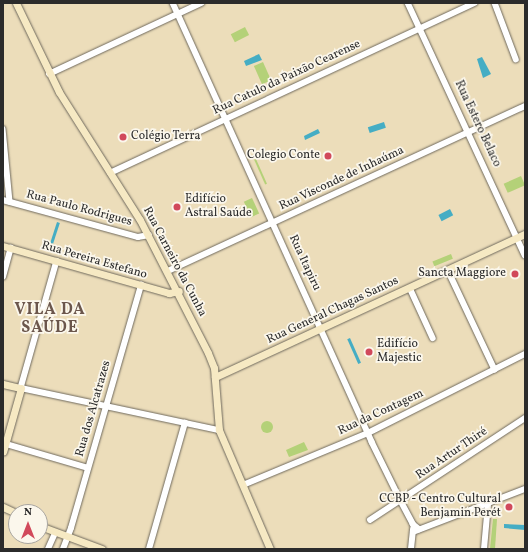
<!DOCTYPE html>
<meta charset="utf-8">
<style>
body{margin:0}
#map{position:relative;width:528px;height:552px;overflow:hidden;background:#ecddba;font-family:Vollkorn,serif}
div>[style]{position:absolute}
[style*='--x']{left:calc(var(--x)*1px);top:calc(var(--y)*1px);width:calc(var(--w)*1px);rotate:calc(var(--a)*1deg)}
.green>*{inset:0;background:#b4d178;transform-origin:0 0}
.round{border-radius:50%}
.water>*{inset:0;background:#45adc4;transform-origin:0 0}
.roads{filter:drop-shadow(0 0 1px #6f695d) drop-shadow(0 0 1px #6f695d)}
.street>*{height:5.5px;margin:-2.75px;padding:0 2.75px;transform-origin:2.75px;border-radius:2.75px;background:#fff}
.secondary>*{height:7px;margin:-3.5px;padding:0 3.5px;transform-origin:3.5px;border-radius:3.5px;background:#f6e9c3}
.dots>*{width:11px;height:11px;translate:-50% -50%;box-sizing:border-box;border:2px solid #fbf7ec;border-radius:50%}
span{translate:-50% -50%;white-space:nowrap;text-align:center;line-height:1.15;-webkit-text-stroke:3.5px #fbf7ec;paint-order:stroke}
.street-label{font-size:12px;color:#2b2b2b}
.poi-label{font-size:12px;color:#2b2b2b}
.left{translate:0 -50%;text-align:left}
.right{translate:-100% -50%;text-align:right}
.district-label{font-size:16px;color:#6b564c;font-weight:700;letter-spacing:1px}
.frame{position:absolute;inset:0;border:4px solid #2b2b2b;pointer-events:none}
.north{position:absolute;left:8px;top:504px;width:40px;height:40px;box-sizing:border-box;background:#fbf7ec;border:1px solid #a8a59f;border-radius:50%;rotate:0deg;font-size:11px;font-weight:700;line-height:16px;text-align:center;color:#2b2b2b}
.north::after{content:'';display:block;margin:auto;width:14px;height:18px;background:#d1495b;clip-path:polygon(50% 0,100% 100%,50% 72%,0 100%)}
</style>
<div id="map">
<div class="green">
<div style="left:245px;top:27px;width:9px;height:16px;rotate:63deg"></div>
<div style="left:263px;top:62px;width:20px;height:10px;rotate:66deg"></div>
<div style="left:256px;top:159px;width:27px;height:2px;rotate:66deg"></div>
<div style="left:521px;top:176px;width:10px;height:19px;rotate:66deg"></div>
<div style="left:252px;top:198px;width:17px;height:9px;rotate:65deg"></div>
<div style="left:451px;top:254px;width:5px;height:20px;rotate:68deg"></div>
<div class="round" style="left:261px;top:421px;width:12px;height:12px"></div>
<div style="clip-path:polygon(304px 442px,308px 450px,289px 457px,286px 450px)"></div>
<div style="clip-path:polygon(493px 519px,497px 519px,495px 549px,490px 549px)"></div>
</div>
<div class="water">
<div style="clip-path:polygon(259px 54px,262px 60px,246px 66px,244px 61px)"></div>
<div style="clip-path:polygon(482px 57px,491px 74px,483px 78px,477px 59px)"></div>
<div style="left:384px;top:122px;width:6px;height:17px;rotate:72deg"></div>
<div style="clip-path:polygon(318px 129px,320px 133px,305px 140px,304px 136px)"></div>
<div style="left:450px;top:209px;width:7px;height:13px;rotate:63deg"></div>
<div style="left:57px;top:222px;width:3px;height:22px;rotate:18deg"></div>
<div style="left:350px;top:338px;width:27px;height:3px;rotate:66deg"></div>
<div style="clip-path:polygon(504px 524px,525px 525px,525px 530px,504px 528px)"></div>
</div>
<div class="roads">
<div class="street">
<div style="--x:173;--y:3;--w:482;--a:65.6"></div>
<div style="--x:372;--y:442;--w:66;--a:63.8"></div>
<div style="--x:401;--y:501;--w:26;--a:62"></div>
<div style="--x:413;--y:524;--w:8;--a:40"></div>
<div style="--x:408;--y:3;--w:278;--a:65.1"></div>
<div style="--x:495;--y:3;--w:60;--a:69.4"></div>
<div style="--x:49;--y:74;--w:168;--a:-25"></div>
<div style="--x:3;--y:129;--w:73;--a:84.5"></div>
<div style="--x:110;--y:173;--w:402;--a:-25"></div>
<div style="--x:3;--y:200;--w:140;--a:15.3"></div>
<div style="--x:138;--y:237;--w:11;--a:-10"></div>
<div style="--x:57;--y:261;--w:132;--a:105.8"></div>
<div style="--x:21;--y:388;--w:202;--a:12"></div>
<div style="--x:448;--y:270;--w:110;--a:64.8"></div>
<div style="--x:168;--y:271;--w:393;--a:-24.8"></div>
<div style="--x:3;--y:277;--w:30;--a:-75"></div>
<div style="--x:410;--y:288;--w:55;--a:65.3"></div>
<div style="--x:6;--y:444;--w:85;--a:16.3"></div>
<div style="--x:243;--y:485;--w:135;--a:-22.6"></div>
<div style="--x:368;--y:433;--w:176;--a:-26.7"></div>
<div style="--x:370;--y:520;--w:186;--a:-33.3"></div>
<div style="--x:413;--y:532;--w:120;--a:-21"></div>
<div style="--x:48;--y:549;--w:17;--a:-66"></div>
<div style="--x:63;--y:549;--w:22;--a:-69"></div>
<div style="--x:71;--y:528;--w:253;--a:-73.9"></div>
<div style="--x:149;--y:549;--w:131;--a:-74.1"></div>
<div style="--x:411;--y:549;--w:20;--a:-84"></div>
<div style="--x:484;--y:549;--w:45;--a:-84.9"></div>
</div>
<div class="secondary">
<div style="--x:16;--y:3;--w:99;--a:64.2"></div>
<div style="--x:59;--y:92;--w:151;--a:57.7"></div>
<div style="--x:140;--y:220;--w:149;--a:62.9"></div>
<div style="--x:208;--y:353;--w:16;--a:68"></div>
<div style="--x:214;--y:368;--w:62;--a:85.4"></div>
<div style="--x:219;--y:430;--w:129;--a:66.8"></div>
<div style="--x:3;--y:246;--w:173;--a:15.8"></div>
<div style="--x:169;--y:293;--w:10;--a:-11"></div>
<div style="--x:215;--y:377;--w:341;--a:-24.8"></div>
<div style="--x:3;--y:384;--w:18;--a:13"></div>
<div style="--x:21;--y:388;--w:66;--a:105.7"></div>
<div style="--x:3;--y:507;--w:14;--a:25"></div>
<div style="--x:40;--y:526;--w:66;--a:20.4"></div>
</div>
</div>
<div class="dots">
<div style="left:123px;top:137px;background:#d1495b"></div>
<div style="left:328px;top:156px;background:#d1495b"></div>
<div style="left:177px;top:207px;background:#d1495b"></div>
<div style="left:515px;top:274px;background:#d1495b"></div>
<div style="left:369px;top:352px;background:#d1495b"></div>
<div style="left:509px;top:507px;background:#d1495b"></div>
</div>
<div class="street-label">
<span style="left:287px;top:78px;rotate:-25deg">Rua Catulo da Paixão Cearense</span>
<span style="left:477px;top:124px;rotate:65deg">Rua Estero Belaco</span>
<span style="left:342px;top:179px;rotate:-25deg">Rua Visconde de Inhaúma</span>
<span style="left:79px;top:209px;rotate:15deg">Rua Paulo Rodrigues</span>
<span style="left:94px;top:261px;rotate:16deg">Rua Pereira Estefano</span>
<span style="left:174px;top:262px;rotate:62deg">Rua Carneiro da Cunha</span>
<span style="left:304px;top:263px;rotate:65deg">Rua Itapiru</span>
<span style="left:333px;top:311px;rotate:-25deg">Rua General Chagas Santos</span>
<span style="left:94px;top:409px;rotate:-74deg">Rua dos Alcatrazes</span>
<span style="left:381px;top:413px;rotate:-25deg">Rua da Contagem</span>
<span style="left:452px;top:454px;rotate:-34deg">Rua Artur Thiré</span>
</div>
<div class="poi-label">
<span class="left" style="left:131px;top:137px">Colégio Terra</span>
<span class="right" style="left:320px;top:156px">Colegio Conte</span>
<span class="left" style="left:185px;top:207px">Edifício<br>Astral Saúde</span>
<span class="right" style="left:506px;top:274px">Sancta Maggiore</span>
<span class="left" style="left:377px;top:352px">Edifício<br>Majestic</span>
<span class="right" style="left:501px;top:507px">CCBP - Centro Cultural<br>Benjamin Perét</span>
</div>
<div class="district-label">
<span style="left:50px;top:319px">VILA DA<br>SAÚDE</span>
</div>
<div class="frame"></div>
<div class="north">N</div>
</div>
